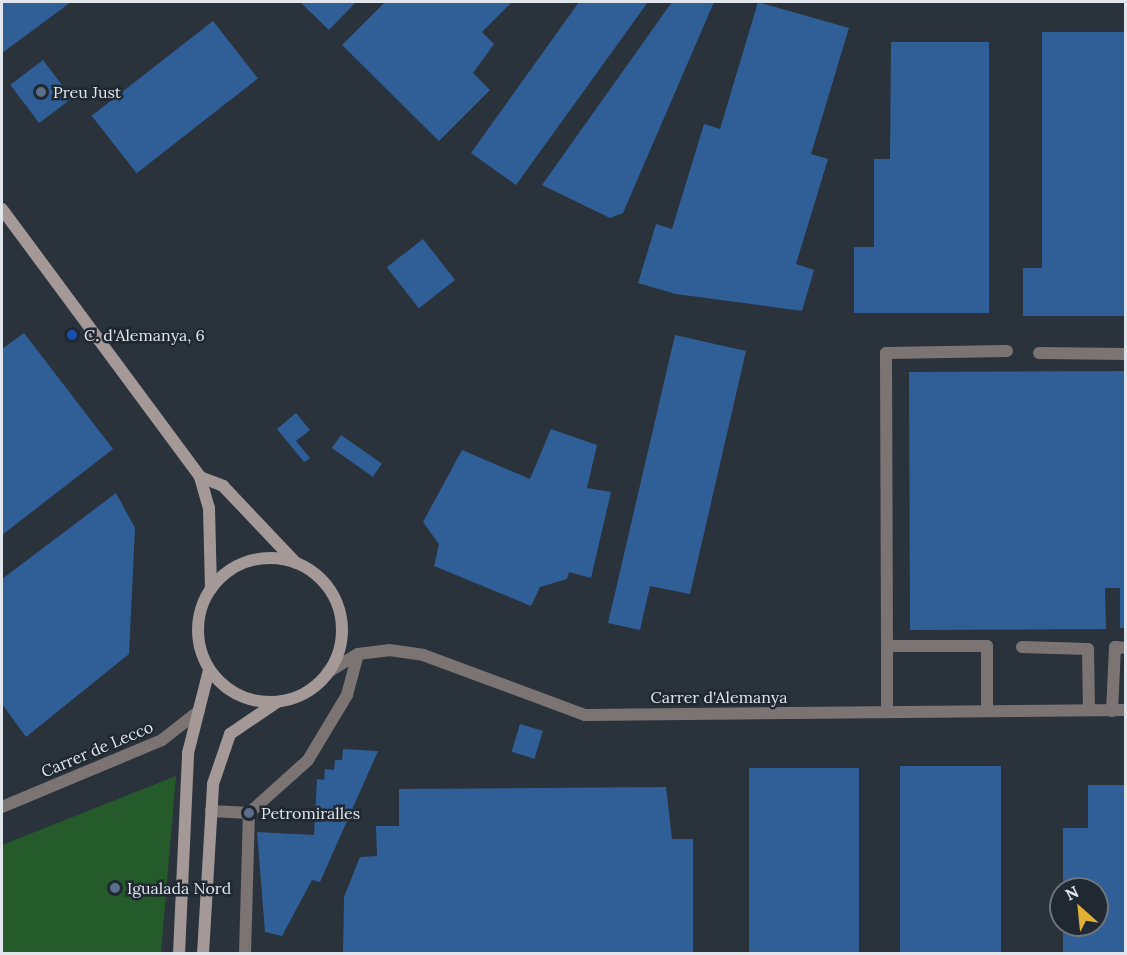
<!DOCTYPE html>
<style>
body{margin:0}
#map{position:relative;width:1127px;height:955px;overflow:hidden;background:#2a323c;font-family:Lora,serif}
div>[style]{position:absolute}
[style*='--x']{left:calc(var(--x)*1px);top:calc(var(--y)*1px);width:calc(var(--w)*1px);rotate:calc(var(--a)*1deg)}
.green>*{inset:0;background:#255b2a}
.building>*{inset:0;background:#305f97;transform-origin:0 0}
.lane>*{height:12px;margin:-6px;padding:0 6px;transform-origin:6px;border-radius:6px;background:#7c7473}
.street>*{height:12px;margin:-6px;padding:0 6px;transform-origin:6px;border-radius:6px;background:#7c7473}
.secondary>*{height:12px;margin:-6px;padding:0 6px;transform-origin:6px;border-radius:6px;background:#a59998}
.secondary>.ring{margin:-6px;padding:0;box-sizing:content-box;background:none;border:12px solid #a59998;border-radius:50%}
.dots>*{width:16px;height:16px;translate:-50% -50%;box-sizing:border-box;border:3px solid #202832;border-radius:50%}
span{translate:-50% -50%;white-space:nowrap;text-align:center;line-height:1.15;-webkit-text-stroke:5px #202832;paint-order:stroke}
.poi-label{font-size:16px;color:#e1e6ed}
.left{translate:0 -50%;text-align:left}
.street-label{font-size:16px;color:#e1e6ed}
.frame{position:absolute;inset:0;border:3px solid #e1e6ed;pointer-events:none}
.north{position:absolute;left:1049px;top:877px;width:60px;height:60px;box-sizing:border-box;background:#202832;border:2px solid #6d747d;border-radius:50%;rotate:333deg;font-size:16px;font-weight:700;line-height:24px;text-align:center;color:#e1e6ed}
.north::after{content:'';display:block;margin:auto;width:21px;height:27px;background:#dfb034;clip-path:polygon(50% 0,100% 100%,50% 72%,0 100%)}
</style>
<div id="map">
<div class="green">
<div style="clip-path:polygon(176px 776px,161px 953px,2px 953px,2px 845px)"></div>
</div>
<div class="building">
<div style="clip-path:polygon(2px 2px,71px 2px,2px 53px)"></div>
<div style="clip-path:polygon(300px 2px,356px 2px,329px 30px)"></div>
<div style="clip-path:polygon(385px 2px,512px 2px,482px 32px,494px 44px,473px 73px,490px 90px,439px 141px,342px 45px)"></div>
<div style="clip-path:polygon(579px 2px,648px 2px,516px 185px,471px 153px)"></div>
<div style="clip-path:polygon(672px 2px,714px 2px,623px 213px,610px 218px,542px 185px)"></div>
<div style="clip-path:polygon(758px 2px,849px 28px,811px 154px,828px 159px,796px 264px,814px 270px,802px 311px,676px 294px,638px 283px,656px 224px,672px 229px,704px 124px,720px 129px)"></div>
<div style="left:213px;top:21px;width:73px;height:154px;rotate:52deg"></div>
<div style="clip-path:polygon(1042px 32px,1126px 32px,1126px 316px,1023px 316px,1023px 268px,1042px 268px)"></div>
<div style="clip-path:polygon(891px 42px,989px 42px,989px 313px,854px 313px,854px 247px,874px 247px,874px 159px,890px 159px)"></div>
<div style="left:43px;top:60px;width:48px;height:41px;rotate:53deg"></div>
<div style="left:423px;top:239px;width:52px;height:46px;rotate:52deg"></div>
<div style="clip-path:polygon(24px 333px,113px 449px,2px 535px,2px 349px)"></div>
<div style="clip-path:polygon(675px 335px,746px 351px,690px 594px,650px 586px,640px 630px,608px 623px)"></div>
<div style="clip-path:polygon(1126px 371px,1126px 628px,1120px 628px,1120px 588px,1105px 588px,1106px 629px,910px 630px,909px 372px)"></div>
<div style="clip-path:polygon(296px 413px,310px 430px,296px 441px,310px 458px,304px 462px,277px 429px)"></div>
<div style="clip-path:polygon(551px 429px,597px 445px,587px 488px,611px 492px,591px 578px,569px 572px,567px 579px,540px 587px,531px 606px,434px 566px,439px 544px,423px 522px,462px 450px,530px 479px)"></div>
<div style="left:341px;top:435px;width:50px;height:16px;rotate:35deg"></div>
<div style="clip-path:polygon(116px 493px,135px 528px,129px 654px,26px 737px,2px 704px,2px 579px)"></div>
<div style="left:520px;top:724px;width:24px;height:29px;rotate:17deg"></div>
<div style="clip-path:polygon(343px 749px,378px 751px,320px 882px,312px 880px,282px 936px,265px 932px,257px 832px,314px 835px,317px 779px,324px 780px,325px 769px,334px 770px,335px 760px,342px 760px)"></div>
<div style="left:1001px;top:766px;width:188px;height:101px;rotate:90deg"></div>
<div style="left:749px;top:768px;width:110px;height:186px"></div>
<div style="clip-path:polygon(1088px 785px,1126px 785px,1126px 954px,1063px 954px,1063px 925px,1097px 925px,1097px 889px,1063px 889px,1063px 828px,1088px 828px)"></div>
<div style="clip-path:polygon(666px 787px,672px 839px,693px 839px,693px 954px,343px 954px,344px 897px,360px 857px,377px 856px,376px 826px,399px 826px,399px 789px)"></div>
</div>
<div class="lane">
<div style="--x:1039;--y:353;--w:87;--a:0.7"></div>
<div style="--x:887;--y:646;--w:293;--a:-90.2"></div>
<div style="--x:886;--y:353;--w:121;--a:-0.9"></div>
<div style="--x:1022;--y:647;--w:66;--a:1.7"></div>
<div style="--x:1088;--y:649;--w:61;--a:89.1"></div>
<div style="--x:1112;--y:711;--w:64;--a:-87.3"></div>
<div style="--x:1115;--y:647;--w:11;--a:5"></div>
<div style="--x:887;--y:712;--w:66;--a:-90"></div>
<div style="--x:887;--y:646;--w:100;--a:0"></div>
<div style="--x:987;--y:646;--w:65;--a:90"></div>
<div style="--x:211;--y:811;--w:38;--a:3"></div>
<div style="--x:245;--y:954;--w:141;--a:-88.4"></div>
<div style="--x:249;--y:813;--w:79;--a:-41.9"></div>
<div style="--x:308;--y:760;--w:76;--a:-59"></div>
<div style="--x:347;--y:695;--w:42;--a:-75"></div>
</div>
<div class="street">
<div style="--x:328;--y:672;--w:35;--a:-31"></div>
<div style="--x:358;--y:654;--w:31;--a:-7"></div>
<div style="--x:389;--y:650;--w:34;--a:8"></div>
<div style="--x:423;--y:655;--w:173;--a:20.3"></div>
<div style="--x:585;--y:715;--w:541;--a:-0.53"></div>
<div style="--x:2;--y:807;--w:173;--a:-22.7"></div>
<div style="--x:162;--y:740;--w:47;--a:-38.1"></div>
</div>
<div class="secondary">
<div style="--x:2;--y:209;--w:333;--a:53.5"></div>
<div style="--x:200;--y:477;--w:32;--a:74"></div>
<div style="--x:209;--y:508;--w:81;--a:88.6"></div>
<div style="--x:200;--y:477;--w:25;--a:21"></div>
<div style="--x:223;--y:486;--w:106;--a:46.5"></div>
<div class="ring" style="left:198px;top:558px;width:132px;height:132px"></div>
<div style="--x:179;--y:954;--w:201;--a:-87.4"></div>
<div style="--x:188;--y:753;--w:86;--a:-75.8"></div>
<div style="--x:203;--y:954;--w:170;--a:-86.6"></div>
<div style="--x:213;--y:784;--w:53;--a:-71.2"></div>
<div style="--x:230;--y:734;--w:57;--a:-34.2"></div>
</div>
<div class="dots">
<div style="left:41px;top:92px;background:#5c6f8a"></div>
<div style="left:72px;top:335px;background:#1a4fb4"></div>
<div style="left:249px;top:813px;background:#5c6f8a"></div>
<div style="left:115px;top:888px;background:#5c6f8a"></div>
</div>
<div class="poi-label">
<span class="left" style="left:53px;top:92px">Preu Just</span>
<span class="left" style="left:84px;top:335px">C. d'Alemanya, 6</span>
<span class="left" style="left:261px;top:813px">Petromiralles</span>
<span class="left" style="left:127px;top:888px">Igualada Nord</span>
</div>
<div class="street-label">
<span style="left:719px;top:697px">Carrer d'Alemanya</span>
<span style="left:97px;top:749px;rotate:-23deg">Carrer de Lecco</span>
</div>
<div class="frame"></div>
<div class="north">N</div>
</div>
